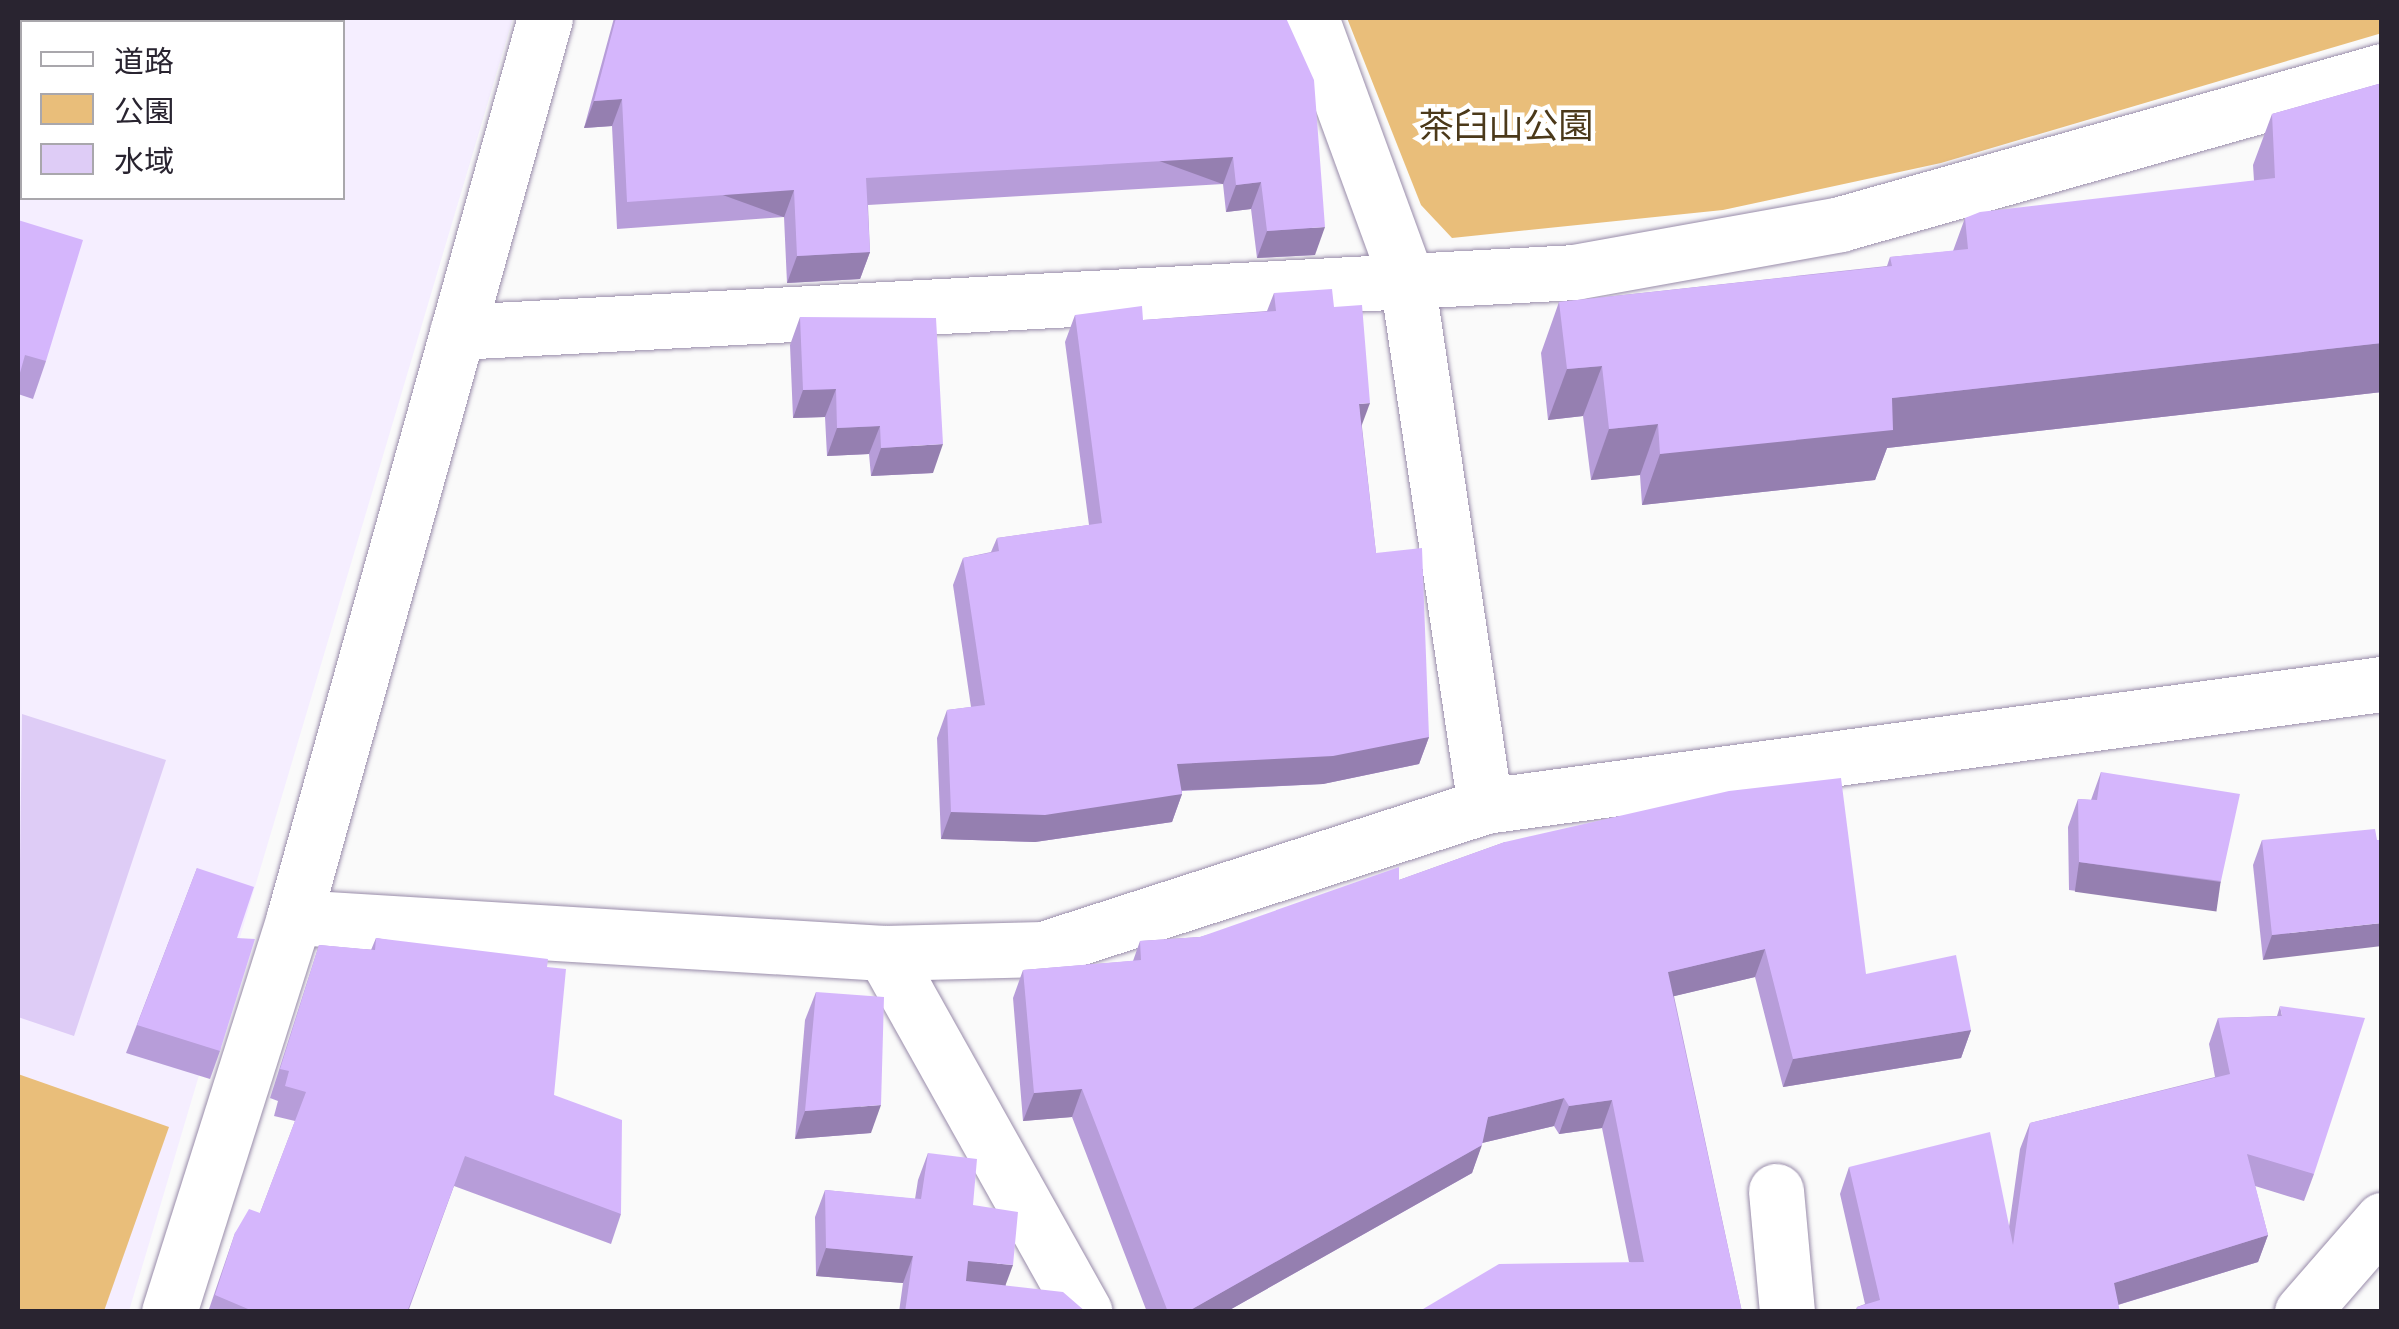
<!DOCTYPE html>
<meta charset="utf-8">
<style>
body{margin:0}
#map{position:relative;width:2399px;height:1329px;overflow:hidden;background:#fafafa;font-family:Mulish,"Noto Sans JP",sans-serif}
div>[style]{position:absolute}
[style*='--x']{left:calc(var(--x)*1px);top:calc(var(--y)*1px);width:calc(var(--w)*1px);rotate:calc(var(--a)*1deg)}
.built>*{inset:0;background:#f5eeff}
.green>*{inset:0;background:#e9be7a}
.water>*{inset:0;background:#deccf6}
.roads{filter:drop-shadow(0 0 2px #998caa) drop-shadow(0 0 2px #998caa)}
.street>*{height:55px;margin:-27.5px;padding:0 27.5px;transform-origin:27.5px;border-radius:27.5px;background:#fff}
.wall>*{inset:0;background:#b79dd9;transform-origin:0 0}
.shaded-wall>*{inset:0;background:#957fb0;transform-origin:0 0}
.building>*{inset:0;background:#d5b6fc}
span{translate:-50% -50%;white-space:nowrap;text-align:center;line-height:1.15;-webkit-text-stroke:9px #fff;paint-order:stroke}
.park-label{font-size:35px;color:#4b391a}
.frame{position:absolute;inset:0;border:20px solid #292430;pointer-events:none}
.legend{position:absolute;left:20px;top:20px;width:325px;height:180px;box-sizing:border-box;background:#fff;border:2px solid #a9a7ac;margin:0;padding:12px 18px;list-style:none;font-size:30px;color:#292430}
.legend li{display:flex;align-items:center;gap:20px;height:50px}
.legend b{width:50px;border:2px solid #a9a7ac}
</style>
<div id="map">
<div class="built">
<div style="clip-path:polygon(evenodd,18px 18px,513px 18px,129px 1311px,18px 1311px,18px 18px,22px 22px,342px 22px,342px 198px,22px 198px,22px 22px)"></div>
</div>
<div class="green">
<div style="clip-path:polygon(1347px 18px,2381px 18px,2382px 33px,1941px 163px,1723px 210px,1452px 238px,1421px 205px)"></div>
<div style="clip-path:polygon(18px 1074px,169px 1127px,104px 1311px,18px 1311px)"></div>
</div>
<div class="water">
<div style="clip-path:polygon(22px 714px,166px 760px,74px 1036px,18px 1017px)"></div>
</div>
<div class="roads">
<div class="street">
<div style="--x:1311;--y:18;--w:279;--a:69.9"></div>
<div style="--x:1407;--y:280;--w:532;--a:81.57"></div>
<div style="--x:457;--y:332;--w:1119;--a:-3.07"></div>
<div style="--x:1574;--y:272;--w:270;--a:-10.2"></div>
<div style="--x:1840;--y:224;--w:563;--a:-15.76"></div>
<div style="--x:294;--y:917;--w:591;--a:3.49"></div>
<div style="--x:884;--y:953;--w:159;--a:-1.4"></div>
<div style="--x:1043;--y:949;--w:465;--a:-17.9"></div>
<div style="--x:1485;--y:806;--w:905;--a:-7.75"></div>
<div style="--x:884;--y:953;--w:411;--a:60.8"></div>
<div style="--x:1776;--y:1191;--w:121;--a:84.8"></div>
<div style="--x:169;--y:1312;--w:414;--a:-72.4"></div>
<div style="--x:294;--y:917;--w:933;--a:-74.4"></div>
<div style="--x:2302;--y:1312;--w:122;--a:-49"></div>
</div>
</div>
<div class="wall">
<div style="left:18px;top:18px;width:6px;height:70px;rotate:45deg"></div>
<div style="clip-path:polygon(124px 18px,186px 18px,184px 22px,140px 22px)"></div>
<div style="clip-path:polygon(614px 18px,1286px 18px,1315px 255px,1257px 258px,1251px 209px,1226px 212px,1223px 184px,868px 205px,870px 252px,860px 279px,787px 283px,784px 217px,617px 229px,612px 126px,584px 128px)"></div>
<div style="clip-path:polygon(2382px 83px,2382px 392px,1887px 448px,1875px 480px,1642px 505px,1640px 475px,1591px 480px,1583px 416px,1548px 420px,1541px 353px,1559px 302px,1887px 266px,1890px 257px,1953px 251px,1965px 218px,2254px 181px,2253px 165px,2272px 114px)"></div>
<div style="clip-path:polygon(18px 220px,46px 361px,33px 399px,18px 394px)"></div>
<div style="clip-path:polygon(1274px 293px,1334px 307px,1362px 427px,1376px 553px,1429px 737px,1419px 764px,1323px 784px,1182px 791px,1182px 794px,1172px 822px,1035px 842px,941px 839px,937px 738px,947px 710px,971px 707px,953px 585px,963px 558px,991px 552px,997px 538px,1089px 525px,1065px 342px,1075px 315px,1143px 320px,1267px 311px)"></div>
<div style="clip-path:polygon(800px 317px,933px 473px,871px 476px,869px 454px,827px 456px,825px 417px,793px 418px,790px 345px)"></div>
<div style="clip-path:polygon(2101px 772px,2221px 881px,2211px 909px,2069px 890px,2068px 827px,2078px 799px,2091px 800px)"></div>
<div style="clip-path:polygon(2262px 840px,2377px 840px,2263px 960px,2253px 865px)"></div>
<div style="clip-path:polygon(1505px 842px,1866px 974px,1971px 1030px,1961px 1058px,1783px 1087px,1755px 977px,1674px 996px,1742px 1312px,1629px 1262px,1602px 1128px,1559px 1134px,1554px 1126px,1482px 1143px,1472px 1173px,1226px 1312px,1147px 1312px,1072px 1117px,1023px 1121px,1013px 998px,1023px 970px,1133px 961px,1140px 941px,1200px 937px,1399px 880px)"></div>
<div style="clip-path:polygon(197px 868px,237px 938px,220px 1051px,210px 1079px,126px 1053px)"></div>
<div style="clip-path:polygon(376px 938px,547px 967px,554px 1095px,621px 1214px,611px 1244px,454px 1186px,408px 1312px,208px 1312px,235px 1233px,260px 1213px,295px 1121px,274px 1116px,278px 1101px,270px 1098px,319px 945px,371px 950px)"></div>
<div style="clip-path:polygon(816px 992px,871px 1133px,795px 1139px,805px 1020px)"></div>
<div style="clip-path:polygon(2280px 1006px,2314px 1174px,2304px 1201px,2255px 1186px,2268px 1235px,2258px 1262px,2118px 1305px,2120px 1312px,1855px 1312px,1857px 1307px,1865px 1304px,1840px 1194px,1849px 1167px,2009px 1227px,2020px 1149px,2030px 1123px,2215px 1077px,2209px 1044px,2218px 1018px,2277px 1016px)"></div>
<div style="clip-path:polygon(928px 1153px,973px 1205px,1006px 1286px,1086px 1312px,899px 1312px,903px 1283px,816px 1276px,815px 1217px,825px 1190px,915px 1199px,918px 1180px)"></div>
</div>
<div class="shaded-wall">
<div style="clip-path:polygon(622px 99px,612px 126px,584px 128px,594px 101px)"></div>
<div style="left:1233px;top:157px;width:29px;height:368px;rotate:110deg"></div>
<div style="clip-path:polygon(1261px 182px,1251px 209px,1226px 212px,1236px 185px)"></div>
<div style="left:794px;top:190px;width:29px;height:167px;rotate:110deg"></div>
<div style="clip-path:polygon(1325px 227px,1315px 255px,1257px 258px,1267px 231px)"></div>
<div style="clip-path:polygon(870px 252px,860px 279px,787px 283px,797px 256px)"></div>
<div style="clip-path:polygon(2382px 343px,2382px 392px,1887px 448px,1875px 480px,1642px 505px,1660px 454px,1892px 398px)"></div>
<div style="clip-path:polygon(1602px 366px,1583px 416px,1548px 420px,1567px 369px)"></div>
<div style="clip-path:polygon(836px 389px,825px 417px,793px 418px,803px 390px)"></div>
<div style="clip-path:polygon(1370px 403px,1360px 430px,1359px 404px)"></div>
<div style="clip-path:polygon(1658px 424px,1640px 475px,1591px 480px,1609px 429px)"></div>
<div style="clip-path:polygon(880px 426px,869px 454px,827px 456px,837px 428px)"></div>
<div style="clip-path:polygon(943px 444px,933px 473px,871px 476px,881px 448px)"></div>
<div style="clip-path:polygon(1429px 737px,1419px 764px,1323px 784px,1167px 791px,1177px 764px)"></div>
<div style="clip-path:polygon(1182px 794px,1172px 822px,1035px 842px,941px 839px,951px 812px)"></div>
<div style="left:2079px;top:862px;width:143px;height:30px;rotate:8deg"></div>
<div style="clip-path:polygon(2382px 923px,2382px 946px,2263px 960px,2272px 935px)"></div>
<div style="clip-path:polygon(1765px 949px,1755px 977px,1658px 1000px,1668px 972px)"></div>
<div style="clip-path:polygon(1971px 1030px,1961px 1058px,1783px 1087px,1793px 1059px)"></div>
<div style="clip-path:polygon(1082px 1089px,1072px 1117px,1023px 1121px,1034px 1093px)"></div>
<div style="clip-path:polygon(1564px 1098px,1554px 1126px,1478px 1144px,1488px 1117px)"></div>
<div style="clip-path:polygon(1612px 1100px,1602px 1128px,1559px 1134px,1569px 1106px)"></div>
<div style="clip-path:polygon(881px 1105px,871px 1133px,795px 1139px,805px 1111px)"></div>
<div style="clip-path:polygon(1482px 1145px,1472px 1173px,1226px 1312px,1187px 1312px)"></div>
<div style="clip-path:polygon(2268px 1235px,2258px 1262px,2104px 1309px,2114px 1283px)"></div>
<div style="clip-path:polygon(826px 1248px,913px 1256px,903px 1283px,816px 1276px)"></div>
<div style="clip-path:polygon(968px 1261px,1013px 1265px,1003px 1292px,958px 1288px)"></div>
</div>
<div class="building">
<div style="clip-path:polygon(18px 18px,84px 18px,82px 22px,22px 22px,22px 49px,18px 47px)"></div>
<div style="clip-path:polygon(616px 18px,1286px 18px,1314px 80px,1325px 227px,1267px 231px,1261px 182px,1236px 185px,1233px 157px,866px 178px,870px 252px,797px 256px,794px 190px,627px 202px,622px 99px,594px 101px)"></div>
<div style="clip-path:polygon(2382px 83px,2382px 343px,1892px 398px,1893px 430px,1660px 454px,1658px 424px,1609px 429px,1602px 366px,1567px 369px,1559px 302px,1892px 266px,1890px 257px,1968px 249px,1965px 218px,1980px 212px,2275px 178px,2272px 114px)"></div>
<div style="clip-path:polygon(18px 220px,83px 240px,46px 361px,25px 355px,18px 380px)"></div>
<div style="clip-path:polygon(1332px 289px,1334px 307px,1362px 305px,1370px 403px,1359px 404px,1376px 553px,1422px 548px,1429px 737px,1333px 756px,1177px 764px,1182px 794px,1045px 815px,951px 812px,947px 710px,985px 705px,963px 558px,999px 551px,997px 538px,1102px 523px,1075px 315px,1142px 306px,1143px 320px,1276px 311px,1274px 293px)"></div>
<div style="clip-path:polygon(800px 317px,936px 318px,943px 444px,881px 448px,880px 426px,837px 428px,836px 389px,803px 390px)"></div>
<div style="clip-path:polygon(2101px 772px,2240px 794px,2221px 881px,2079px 862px,2078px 799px,2097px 800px)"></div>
<div style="clip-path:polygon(1841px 778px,1866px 974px,1956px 955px,1971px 1030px,1793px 1059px,1765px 949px,1668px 972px,1742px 1312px,1418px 1312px,1499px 1264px,1644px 1262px,1612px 1100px,1569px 1106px,1564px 1098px,1488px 1117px,1482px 1145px,1187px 1312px,1168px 1312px,1082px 1089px,1034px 1093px,1023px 970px,1141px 960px,1140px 941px,1200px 937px,1399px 867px,1399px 880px,1505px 842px,1729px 791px)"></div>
<div style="clip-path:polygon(2375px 829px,2377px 840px,2382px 840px,2382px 923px,2272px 935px,2262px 840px)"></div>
<div style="clip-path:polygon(197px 868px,254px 887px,237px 938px,255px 939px,220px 1051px,137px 1025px)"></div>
<div style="clip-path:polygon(376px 938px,548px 959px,547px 967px,566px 969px,554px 1095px,622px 1120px,621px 1214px,465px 1156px,407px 1312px,247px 1312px,248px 1309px,215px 1295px,235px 1233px,249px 1209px,260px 1213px,306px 1092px,285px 1086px,289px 1071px,280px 1069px,319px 945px,375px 950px)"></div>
<div style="clip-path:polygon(816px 992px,884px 997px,881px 1105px,805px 1111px)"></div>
<div style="clip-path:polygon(2280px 1006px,2365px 1018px,2314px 1174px,2247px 1154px,2268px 1235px,2114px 1283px,2120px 1312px,1858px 1312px,1857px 1307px,1880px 1300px,1849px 1167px,1990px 1132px,2013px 1245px,2030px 1123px,2230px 1074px,2218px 1018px,2282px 1016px)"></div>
<div style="clip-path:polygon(928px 1153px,977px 1159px,973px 1205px,1018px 1212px,1013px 1265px,968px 1261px,966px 1281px,1063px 1292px,1086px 1312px,905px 1312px,913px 1256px,826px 1248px,825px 1190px,921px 1199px)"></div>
</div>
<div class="park-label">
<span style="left:1506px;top:125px">茶臼山公園</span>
</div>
<div class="frame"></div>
<ul class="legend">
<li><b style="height:12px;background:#fff"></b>道路</li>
<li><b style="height:28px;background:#e9be7a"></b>公園</li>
<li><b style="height:28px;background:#deccf6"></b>水域</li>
</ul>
</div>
